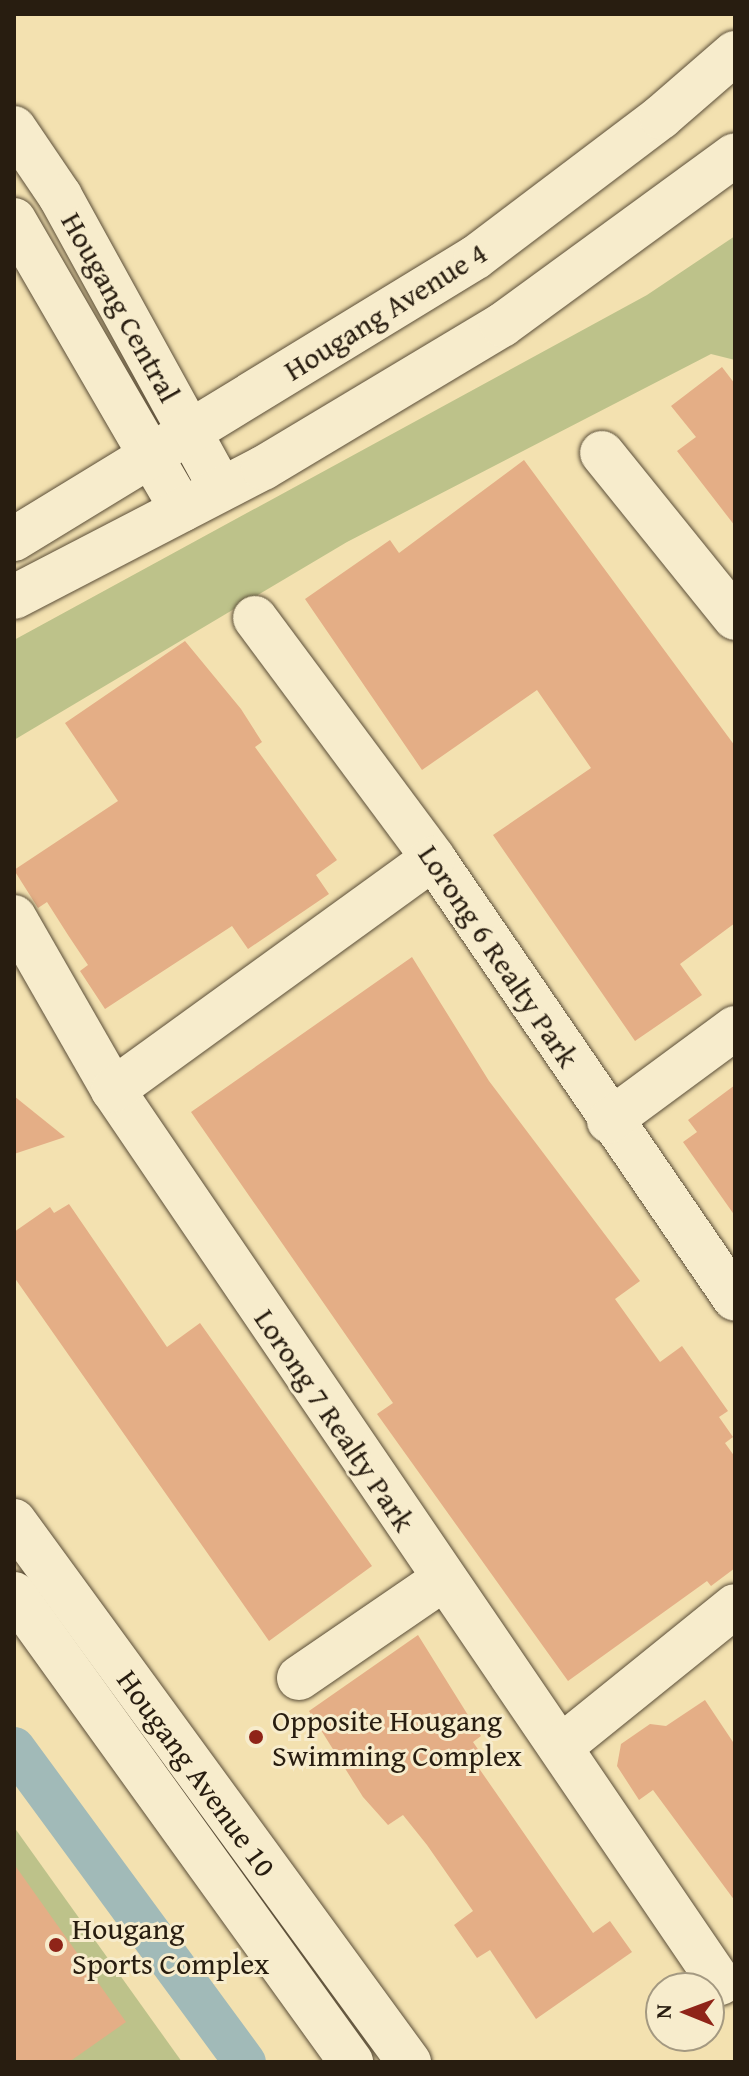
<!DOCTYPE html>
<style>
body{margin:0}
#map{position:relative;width:749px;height:2076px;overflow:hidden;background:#f3e1b0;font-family:"Gentium Book Plus",serif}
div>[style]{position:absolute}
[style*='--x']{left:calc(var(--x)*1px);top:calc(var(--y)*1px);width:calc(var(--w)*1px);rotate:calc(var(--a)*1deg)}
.green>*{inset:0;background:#bdc28a}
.canal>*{height:42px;margin:-21px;padding:0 21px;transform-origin:21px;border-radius:21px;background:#a1bab8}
.building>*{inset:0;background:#e4ae86}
.roads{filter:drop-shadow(0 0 2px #5b4e38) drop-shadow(0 0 2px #5b4e38)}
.minor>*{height:44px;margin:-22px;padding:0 22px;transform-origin:22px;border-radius:22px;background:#f7eccc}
.tertiary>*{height:44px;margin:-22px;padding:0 22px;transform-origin:22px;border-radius:22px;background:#f7eccc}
.secondary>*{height:44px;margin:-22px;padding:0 22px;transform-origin:22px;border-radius:22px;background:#f7eccc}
.dots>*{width:22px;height:22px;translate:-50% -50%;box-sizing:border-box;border:4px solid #f7eccc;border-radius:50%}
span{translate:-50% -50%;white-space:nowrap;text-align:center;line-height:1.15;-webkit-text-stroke:6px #f7eccc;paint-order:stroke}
.street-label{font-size:30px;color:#281d10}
.poi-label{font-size:30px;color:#281d10}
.left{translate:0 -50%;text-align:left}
.frame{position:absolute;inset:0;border:16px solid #281d10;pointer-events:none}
.north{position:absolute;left:645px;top:1972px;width:80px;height:80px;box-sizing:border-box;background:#f7eccc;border:2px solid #a49981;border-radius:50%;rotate:271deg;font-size:22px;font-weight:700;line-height:32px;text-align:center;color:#281d10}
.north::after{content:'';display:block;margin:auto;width:28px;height:36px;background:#8f2418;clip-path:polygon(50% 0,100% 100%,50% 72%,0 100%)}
</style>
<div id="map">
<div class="green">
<div style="clip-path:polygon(735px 236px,735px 360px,711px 354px,347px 542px,14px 740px,14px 640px,647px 295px)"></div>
<div style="clip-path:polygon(14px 1827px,182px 2062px,14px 2062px)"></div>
</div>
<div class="canal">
<div style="--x:14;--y:1748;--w:390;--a:53.7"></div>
</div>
<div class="building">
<div style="clip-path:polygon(722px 367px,735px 384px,735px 526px,677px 451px,696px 437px,671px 406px)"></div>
<div style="clip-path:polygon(524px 460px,735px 746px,735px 923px,680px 964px,702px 995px,635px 1041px,493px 835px,591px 768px,537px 690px,422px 770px,305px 599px,390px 540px,399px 553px)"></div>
<div style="clip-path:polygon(185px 641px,241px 709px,262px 742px,255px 747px,337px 860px,316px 875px,329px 894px,248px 949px,232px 926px,105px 1009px,80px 971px,88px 965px,68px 935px,47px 902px,38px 908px,14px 870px,118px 801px,65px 723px)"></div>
<div style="clip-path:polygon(412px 957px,489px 1081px,640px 1281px,615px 1299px,660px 1362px,682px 1346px,728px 1411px,719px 1417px,733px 1437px,725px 1443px,735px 1457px,735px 1568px,711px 1586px,707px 1581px,568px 1681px,377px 1414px,393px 1403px,191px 1112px)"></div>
<div style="clip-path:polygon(735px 1085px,735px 1216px,683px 1142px,697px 1132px,688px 1120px)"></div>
<div style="clip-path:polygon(14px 1096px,65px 1137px,14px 1154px)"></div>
<div style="clip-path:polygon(69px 1204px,167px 1347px,200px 1323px,372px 1566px,269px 1641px,14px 1277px,14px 1232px,50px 1207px,54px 1213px)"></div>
<div style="clip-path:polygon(418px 1635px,481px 1736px,473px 1742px,484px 1758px,476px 1764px,593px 1933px,610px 1921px,632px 1952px,536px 2019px,490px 1950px,477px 1958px,454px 1925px,473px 1911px,427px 1845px,403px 1815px,388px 1825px,363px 1797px,309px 1711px)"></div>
<div style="clip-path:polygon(705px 1700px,735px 1745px,735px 1901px,653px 1790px,639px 1800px,617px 1766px,621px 1744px,650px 1724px,666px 1726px)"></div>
<div style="clip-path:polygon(14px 1864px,126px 2022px,69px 2062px,14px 2062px)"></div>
</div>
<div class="roads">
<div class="minor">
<div style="--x:14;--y:128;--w:82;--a:55.9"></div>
<div style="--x:60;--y:196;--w:334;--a:61.2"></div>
<div style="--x:14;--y:220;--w:335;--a:59.9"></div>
<div style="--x:602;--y:453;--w:212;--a:51.1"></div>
<div style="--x:255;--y:618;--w:299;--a:53.4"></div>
<div style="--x:433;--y:858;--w:534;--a:55.6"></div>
<div style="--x:14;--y:917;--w:199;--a:60.2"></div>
<div style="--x:113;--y:1090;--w:1080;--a:55.79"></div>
<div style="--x:113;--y:1090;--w:395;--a:-35.9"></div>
<div style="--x:609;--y:1121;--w:157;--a:-36.4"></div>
<div style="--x:299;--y:1678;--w:173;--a:-34.4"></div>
<div style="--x:563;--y:1745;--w:221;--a:-38.9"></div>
</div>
<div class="tertiary">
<div style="--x:14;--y:539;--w:541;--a:-31.4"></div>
<div style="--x:476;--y:257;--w:232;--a:-37.1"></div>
<div style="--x:661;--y:117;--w:98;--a:-40.9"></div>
<div style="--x:14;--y:597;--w:280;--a:-27.4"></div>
<div style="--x:263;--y:468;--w:279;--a:-30.9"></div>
<div style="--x:502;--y:325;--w:288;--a:-36.1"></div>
</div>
<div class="secondary">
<div style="--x:14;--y:1521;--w:670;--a:53.87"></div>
<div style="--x:14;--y:1594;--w:577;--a:54.24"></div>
</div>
</div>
<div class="dots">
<div style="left:256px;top:1737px;background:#8f2418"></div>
<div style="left:56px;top:1945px;background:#8f2418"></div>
</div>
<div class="street-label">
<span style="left:121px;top:307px;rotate:61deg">Hougang Central</span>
<span style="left:385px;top:311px;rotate:-32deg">Hougang Avenue 4</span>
<span style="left:499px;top:956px;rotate:56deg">Lorong 6 Realty Park</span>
<span style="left:335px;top:1420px;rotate:56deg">Lorong 7 Realty Park</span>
<span style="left:197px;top:1773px;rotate:54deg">Hougang Avenue 10</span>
</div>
<div class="poi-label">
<span class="left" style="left:272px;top:1737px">Opposite Hougang<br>Swimming Complex</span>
<span class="left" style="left:72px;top:1945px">Hougang<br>Sports Complex</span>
</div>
<div class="frame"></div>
<div class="north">N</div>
</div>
